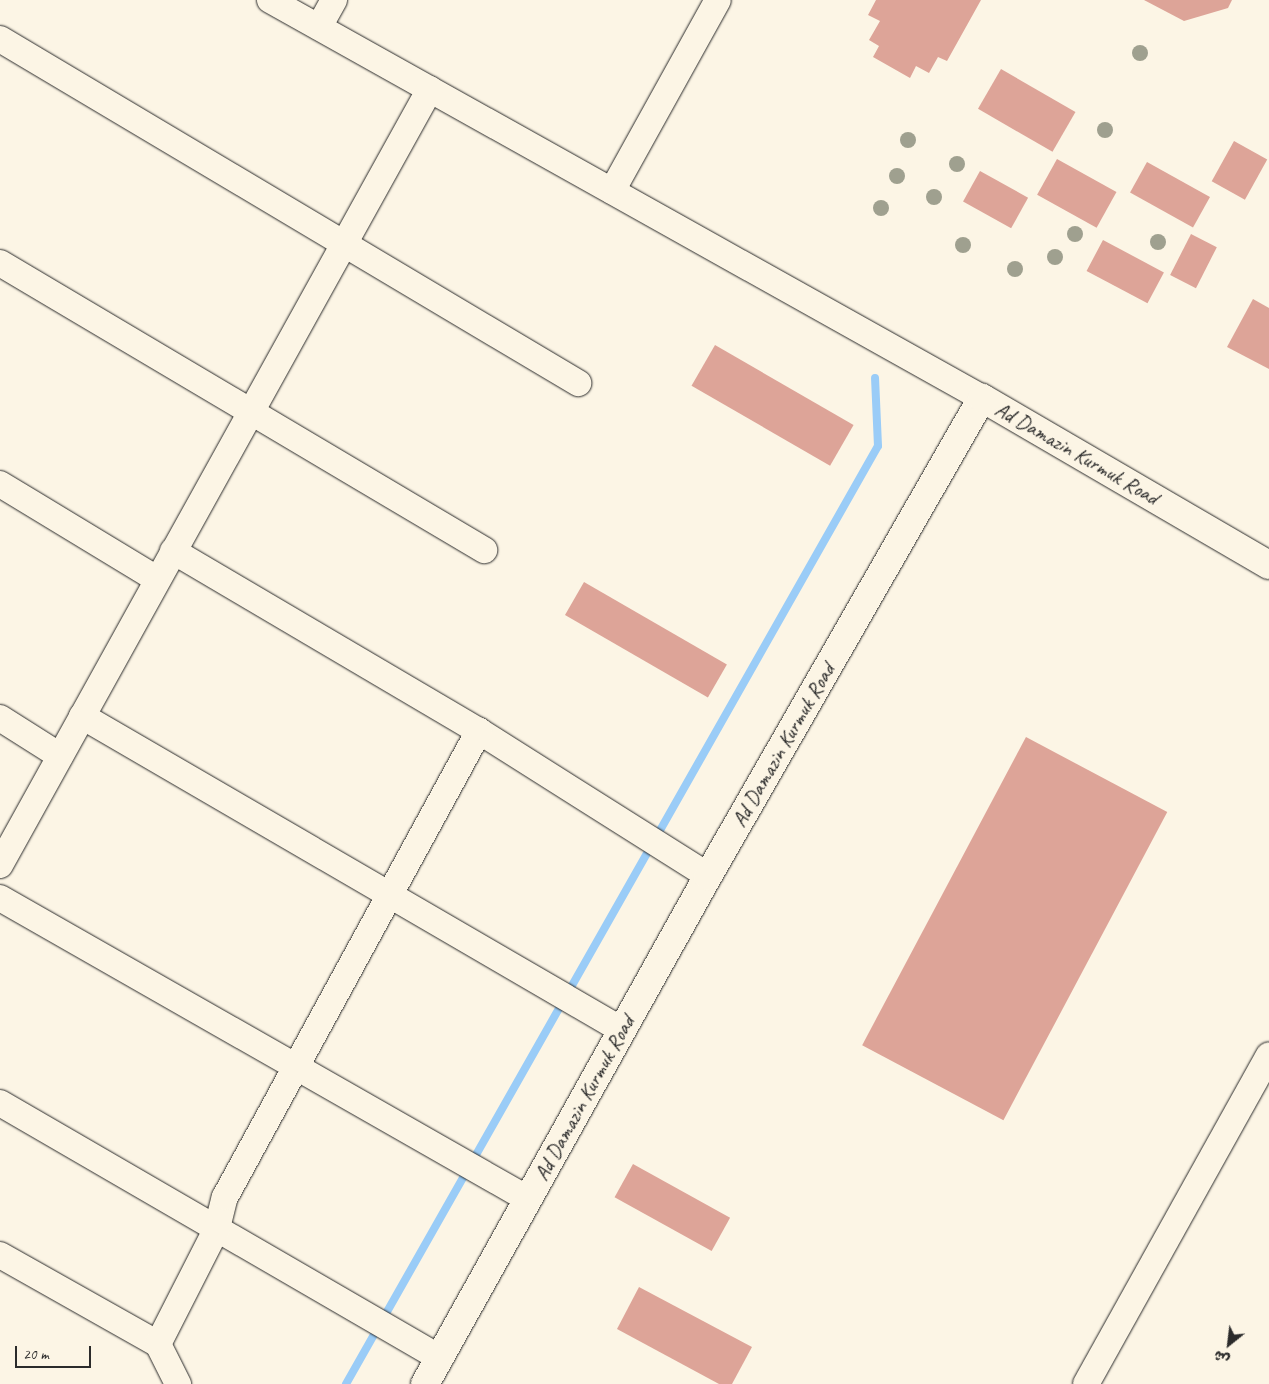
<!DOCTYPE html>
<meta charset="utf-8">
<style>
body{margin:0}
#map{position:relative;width:1269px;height:1384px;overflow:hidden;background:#fcf5e5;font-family:Caveat,"Playpen Sans Arabic",sans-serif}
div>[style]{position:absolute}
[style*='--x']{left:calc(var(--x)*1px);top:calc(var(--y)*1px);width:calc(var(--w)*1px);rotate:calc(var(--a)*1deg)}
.stream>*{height:8px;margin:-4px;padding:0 4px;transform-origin:4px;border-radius:4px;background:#9accf7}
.building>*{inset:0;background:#dda498;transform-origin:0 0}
.roads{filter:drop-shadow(0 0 1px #2b2b2b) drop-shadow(0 0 1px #2b2b2b)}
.minor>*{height:26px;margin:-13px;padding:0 13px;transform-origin:13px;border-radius:13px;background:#fcf5e5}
.highway>*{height:28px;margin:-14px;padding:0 14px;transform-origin:14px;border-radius:14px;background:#fcf5e5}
.trees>*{width:16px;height:16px;margin:-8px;border-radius:50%;background:#9fa08f}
span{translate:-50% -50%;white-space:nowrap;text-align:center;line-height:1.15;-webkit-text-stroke:5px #fcf5e5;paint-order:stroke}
.street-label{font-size:21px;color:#2b2b2b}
.north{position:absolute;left:1204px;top:1319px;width:50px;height:50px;-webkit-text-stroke:4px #fcf5e5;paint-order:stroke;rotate:209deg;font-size:14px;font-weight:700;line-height:20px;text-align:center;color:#2b2b2b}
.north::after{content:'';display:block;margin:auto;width:18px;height:22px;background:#2b2b2b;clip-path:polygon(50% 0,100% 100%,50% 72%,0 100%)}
.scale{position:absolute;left:15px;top:1346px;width:76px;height:22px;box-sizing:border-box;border:2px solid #2b2b2b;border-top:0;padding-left:6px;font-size:15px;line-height:18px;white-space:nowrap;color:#2b2b2b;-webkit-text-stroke:4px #fcf5e5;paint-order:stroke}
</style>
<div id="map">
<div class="stream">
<div style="--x:346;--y:1384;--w:1078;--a:-60.44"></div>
<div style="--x:878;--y:446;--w:68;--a:-92.5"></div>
</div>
<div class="building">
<div style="clip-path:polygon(876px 0,981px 0,947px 61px,938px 57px,929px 73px,916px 66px,910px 78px,873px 57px,879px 46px,869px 40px,880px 21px,868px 15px)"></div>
<div style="clip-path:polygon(1144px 0,1232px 0,1228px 8px,1184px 21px)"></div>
<div style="left:1001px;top:69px;width:86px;height:46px;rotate:30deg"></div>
<div style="left:1234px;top:141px;width:38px;height:46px;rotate:29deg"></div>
<div style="left:1057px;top:159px;width:68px;height:41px;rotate:29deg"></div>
<div style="left:1147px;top:162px;width:72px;height:35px;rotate:29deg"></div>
<div style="left:980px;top:171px;width:55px;height:35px;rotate:29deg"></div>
<div style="left:1191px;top:234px;width:29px;height:46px;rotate:27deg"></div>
<div style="left:1103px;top:240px;width:69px;height:35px;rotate:28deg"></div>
<div style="clip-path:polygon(1253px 299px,1269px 308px,1269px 369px,1227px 347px)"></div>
<div style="left:715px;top:345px;width:160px;height:47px;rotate:30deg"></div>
<div style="left:584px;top:582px;width:165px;height:38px;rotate:30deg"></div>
<div style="left:1026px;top:737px;width:160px;height:349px;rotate:28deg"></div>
<div style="left:633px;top:1164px;width:111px;height:38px;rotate:29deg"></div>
<div style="clip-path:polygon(639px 1287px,752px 1347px,732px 1384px,719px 1384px,617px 1329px)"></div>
</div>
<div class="roads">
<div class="minor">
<div style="--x:270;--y:0;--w:816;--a:29.2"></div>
<div style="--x:319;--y:27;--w:31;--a:-61"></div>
<div style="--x:0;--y:39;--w:673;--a:30.76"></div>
<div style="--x:612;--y:191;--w:218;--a:-61"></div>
<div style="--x:0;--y:263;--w:563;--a:30.67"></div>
<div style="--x:0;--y:484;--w:184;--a:31.2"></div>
<div style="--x:173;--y:551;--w:355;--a:30.5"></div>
<div style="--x:479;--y:731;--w:271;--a:32.3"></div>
<div style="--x:82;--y:716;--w:625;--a:30.18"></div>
<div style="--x:0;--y:718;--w:71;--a:32.3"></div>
<div style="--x:0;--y:865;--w:887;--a:-61.01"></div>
<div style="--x:0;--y:898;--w:608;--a:29.69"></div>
<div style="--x:0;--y:1103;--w:509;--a:30.09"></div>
<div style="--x:0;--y:1255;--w:181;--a:29.4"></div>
<div style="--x:158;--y:1344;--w:45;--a:63.4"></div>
<div style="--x:158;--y:1344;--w:130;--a:-63"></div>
<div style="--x:217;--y:1228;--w:32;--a:-76"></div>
<div style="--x:225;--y:1197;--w:531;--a:-61.41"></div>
<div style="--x:1086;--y:1384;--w:376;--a:-60.9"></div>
</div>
<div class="highway">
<div style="--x:425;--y:1384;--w:582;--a:-60.88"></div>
<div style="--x:708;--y:876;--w:551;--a:-60.18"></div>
<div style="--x:982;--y:398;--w:332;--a:30.2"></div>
</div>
</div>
<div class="trees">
<div style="left:1140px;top:53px"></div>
<div style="left:1105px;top:130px"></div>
<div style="left:908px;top:140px"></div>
<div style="left:957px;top:164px"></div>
<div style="left:897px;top:176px"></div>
<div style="left:934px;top:197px"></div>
<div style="left:881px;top:208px"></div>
<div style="left:1075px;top:234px"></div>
<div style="left:1158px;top:242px"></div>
<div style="left:963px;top:245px"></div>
<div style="left:1055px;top:257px"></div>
<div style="left:1015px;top:269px"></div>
</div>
<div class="street-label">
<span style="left:1077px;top:453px;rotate:30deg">Ad Damazin Kurmuk Road</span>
<span style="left:783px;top:745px;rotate:-60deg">Ad Damazin Kurmuk Road</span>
<span style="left:584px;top:1098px;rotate:-61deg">Ad Damazin Kurmuk Road</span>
</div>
<div class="north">ش</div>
<div class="scale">20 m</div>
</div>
